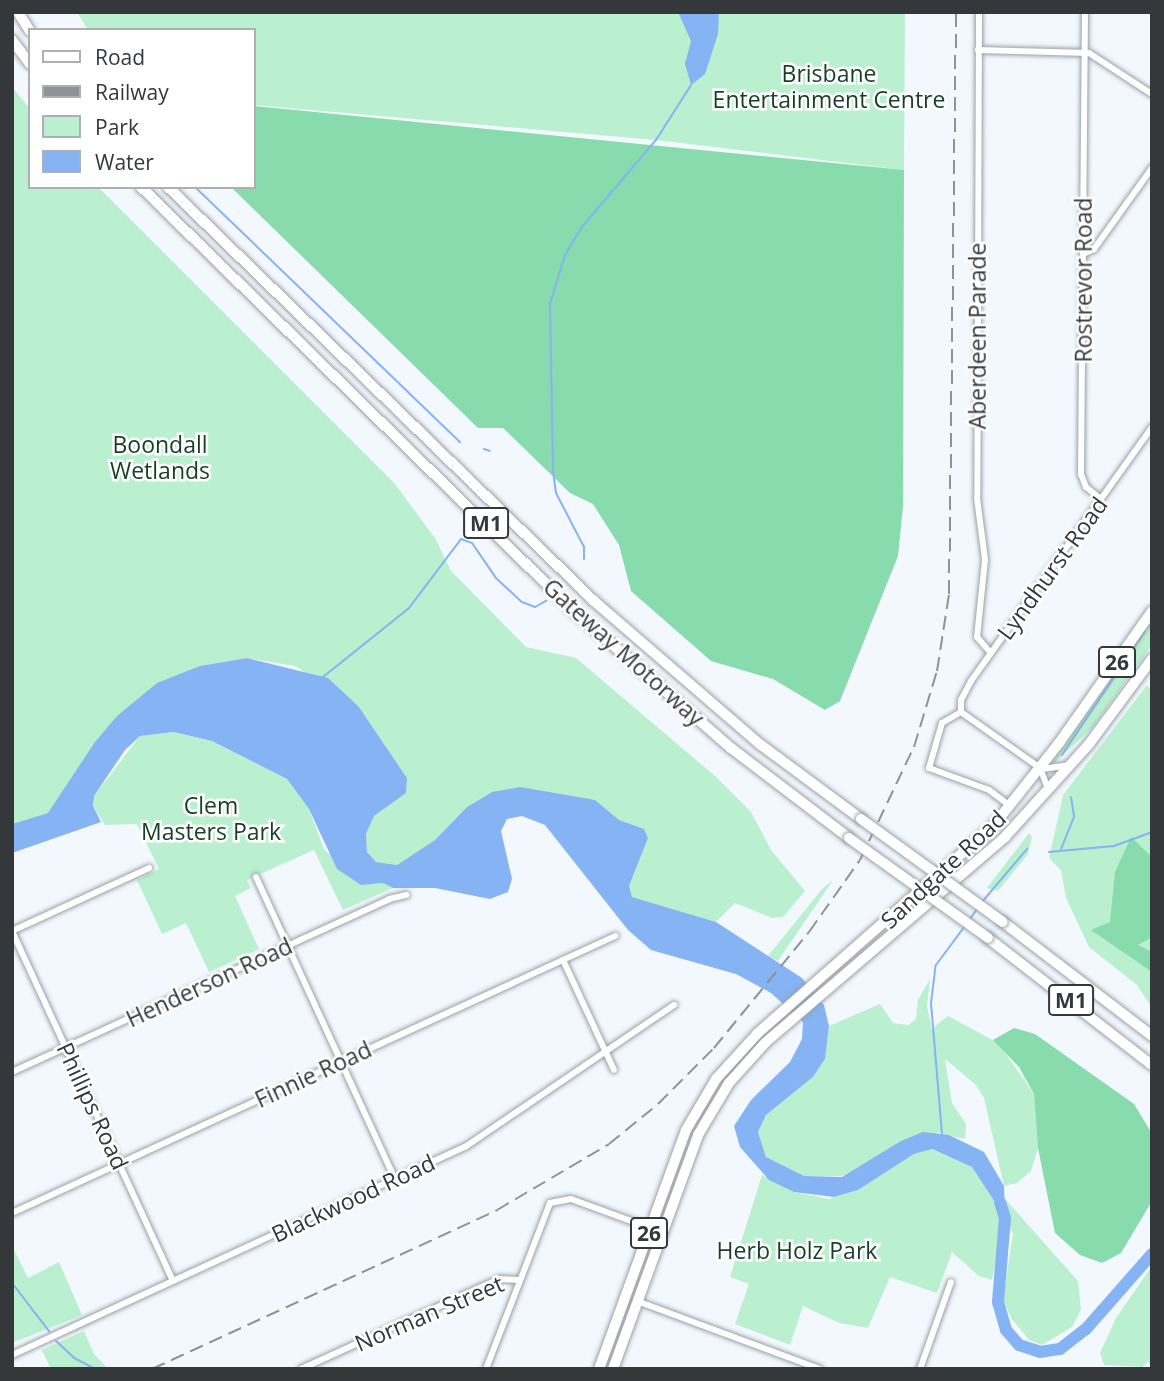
<!DOCTYPE html>
<style>
body{margin:0}
#map{position:relative;width:1164px;height:1381px;overflow:hidden;background:#f2f8fe;font-family:"Open Sans",sans-serif}
div>[style]{position:absolute}
[style*='--x']{left:calc(var(--x)*1px);top:calc(var(--y)*1px);width:calc(var(--w)*1px);rotate:calc(var(--a)*1deg)}
.green>*{inset:0;background:#baf0cf}
.forest>*{inset:0;background:#88dbac}
.water>*{inset:0;background:#85b3f4}
.stream>*{height:2px;margin:-1px;padding:0 1px;transform-origin:1px;border-radius:1px;background:#85b3f4}
.river>*{height:12px;margin:-6px;padding:0 6px;transform-origin:6px;border-radius:6px;background:#85b3f4}
.roads{filter:drop-shadow(0 0 2px #99a1a7) drop-shadow(0 0 2px #99a1a7)}
.street>*{height:6px;margin:-3px;padding:0 3px;transform-origin:3px;border-radius:3px;background:#fff}
.highway>*{height:10px;margin:-5px;padding:0 5px;transform-origin:5px;border-radius:5px;background:#fff}
.rail>*{height:2px;margin-top:-1px;transform-origin:0;background:repeating-linear-gradient(90deg,#8e9397 0 14px,transparent 0 21px)}
.bridges{filter:drop-shadow(0 0 2px #99a1a7) drop-shadow(0 0 2px #99a1a7)}
.highway-bridge>*{height:10px;margin:-5px;padding:0 5px;transform-origin:5px;border-radius:5px;background:#fff}
span{translate:-50% -50%;white-space:nowrap;text-align:center;line-height:1.15;-webkit-text-stroke:5px #fff;paint-order:stroke}
.shield-label span{padding:2px 5px;background:#fff;border:2px solid;border-radius:5px;-webkit-text-stroke-width:0}
.shield-label{font-size:21px;color:#35383b;font-weight:700}
.park-label{font-size:23px;color:#193d2a}
.street-label{font-size:23px;color:#35383b}
.frame{position:absolute;inset:0;border:14px solid #35383b;pointer-events:none}
.legend{position:absolute;left:28px;top:28px;width:228px;height:161px;box-sizing:border-box;background:#fff;border:2px solid #aeafb1;margin:0;padding:9px 12px;list-style:none;font-size:21px;color:#35383b}
.legend li{display:flex;align-items:center;gap:14px;height:35px}
.legend b{width:35px;border:2px solid #aeafb1}
</style>
<div id="map">
<div class="green">
<div style="clip-path:polygon(77px 12px,905px 12px,904px 170px,656px 140px,254px 105px,254px 30px,88px 30px)"></div>
<div style="clip-path:polygon(12px 87px,30px 109px,30px 187px,98px 187px,395px 484px,435px 538px,451px 571px,526px 647px,576px 658px,715px 776px,751px 812px,771px 850px,805px 891px,783px 917px,772px 918px,735px 903px,716px 922px,632px 897px,629px 886px,648px 838px,644px 829px,619px 820px,595px 800px,492px 792px,467px 807px,435px 840px,397px 865px,376px 862px,367px 852px,366px 834px,374px 816px,406px 793px,407px 778px,359px 707px,295px 666px,247px 658px,200px 666px,68px 787px,48px 813px,12px 824px)"></div>
<div style="clip-path:polygon(1152px 616px,1152px 645px,1092px 728px,1053px 764px,1055px 752px)"></div>
<div style="clip-path:polygon(1147px 685px,1152px 691px,1152px 1008px,1137px 985px,1089px 947px,1066px 898px,1061px 870px,1049px 858px,1063px 795px)"></div>
<div style="clip-path:polygon(174px 732px,212px 741px,287px 779px,309px 809px,324px 849px,361px 885px,383px 883px,393px 888px,343px 910px,314px 850px,247px 880px,251px 888px,235px 896px,259px 949px,209px 972px,186px 923px,162px 934px,137px 880px,159px 869px,137px 824px,105px 825px,93px 806px,94px 796px,140px 736px)"></div>
<div style="clip-path:polygon(1029px 833px,1032px 837px,1028px 854px,998px 891px,987px 888px)"></div>
<div style="clip-path:polygon(833px 880px,778px 961px,768px 956px,822px 889px)"></div>
<div style="clip-path:polygon(930px 979px,927px 1006px,933px 1034px,935px 1026px,948px 1016px,998px 1043px,1034px 1094px,1038px 1148px,1031px 1171px,1017px 1183px,1004px 1186px,984px 1098px,976px 1085px,945px 1059px,952px 1103px,966px 1124px,965px 1139px,938px 1133px,842px 1176px,804px 1176px,766px 1157px,758px 1132px,766px 1115px,813px 1077px,825px 1059px,829px 1026px,880px 1004px,893px 1023px,908px 1025px,916px 1019px,918px 1000px)"></div>
<div style="clip-path:polygon(931px 1149px,972px 1167px,1004px 1217px,1005px 1199px,1078px 1281px,1081px 1310px,1072px 1327px,1042px 1345px,1029px 1340px,1011px 1318px,1003px 1299px,1013px 1234px,1005px 1219px,992px 1280px,979px 1276px,952px 1252px,937px 1293px,890px 1277px,868px 1328px,839px 1323px,803px 1306px,790px 1345px,735px 1324px,749px 1284px,730px 1277px,762px 1175px,794px 1192px,829px 1199px,858px 1190px,914px 1154px)"></div>
<div style="clip-path:polygon(12px 1246px,28px 1278px,59px 1262px,82px 1315px,12px 1343px)"></div>
<div style="clip-path:polygon(1152px 1266px,1152px 1369px,1148px 1362px,1142px 1367px,1104px 1365px,1100px 1353px,1116px 1318px)"></div>
<div style="clip-path:polygon(84px 1331px,94px 1354px,108px 1369px,51px 1369px,42px 1350px)"></div>
</div>
<div class="forest">
<div style="clip-path:polygon(254px 106px,904px 170px,903px 506px,898px 556px,840px 701px,825px 710px,773px 679px,711px 661px,631px 591px,619px 545px,593px 504px,570px 493px,503px 428px,478px 428px,231px 187px,254px 187px)"></div>
<div style="clip-path:polygon(1131px 837px,1152px 857px,1152px 937px,1138px 945px,1152px 952px,1152px 972px,1091px 930px,1110px 922px,1115px 872px)"></div>
<div style="clip-path:polygon(1014px 1028px,1035px 1034px,1134px 1104px,1151px 1132px,1152px 1201px,1121px 1253px,1102px 1263px,1080px 1255px,1055px 1233px,1038px 1148px,1034px 1094px,1019px 1067px,993px 1040px)"></div>
</div>
<div class="water">
<div style="clip-path:polygon(678px 12px,719px 12px,718px 34px,705px 74px,691px 85px,685px 64px,691px 41px)"></div>
<div style="clip-path:polygon(247px 658px,328px 678px,359px 707px,407px 778px,406px 793px,374px 816px,366px 834px,367px 852px,376px 862px,397px 865px,435px 840px,467px 807px,492px 792px,520px 787px,595px 800px,619px 820px,644px 829px,648px 838px,629px 886px,632px 897px,716px 922px,802px 978px,824px 1005px,829px 1026px,825px 1059px,813px 1077px,766px 1115px,758px 1132px,766px 1157px,804px 1176px,842px 1177px,901px 1141px,923px 1132px,949px 1135px,984px 1152px,1004px 1186px,1005px 1218px,972px 1167px,932px 1149px,914px 1154px,858px 1190px,834px 1197px,794px 1192px,769px 1180px,740px 1147px,734px 1126px,751px 1100px,790px 1062px,802px 1039px,803px 1022px,771px 993px,736px 974px,651px 950px,628px 930px,545px 825px,522px 816px,507px 819px,501px 831px,512px 879px,508px 892px,490px 899px,435px 888px,393px 888px,383px 883px,361px 885px,337px 869px,309px 809px,287px 779px,212px 741px,174px 732px,140px 736px,125px 750px,94px 796px,93px 806px,101px 822px,12px 853px,12px 824px,48px 813px,95px 742px,117px 716px,157px 683px,200px 666px)"></div>
</div>
<div class="stream">
<div style="--x:195;--y:187;--w:368;--a:43.9"></div>
<div style="--x:484;--y:449;--w:6;--a:18"></div>
<div style="--x:584;--y:559;--w:12;--a:-90"></div>
<div style="--x:584;--y:547;--w:61;--a:-117.4"></div>
<div style="--x:556;--y:493;--w:21;--a:-98"></div>
<div style="--x:553;--y:472;--w:168;--a:-91"></div>
<div style="--x:550;--y:304;--w:51;--a:-73"></div>
<div style="--x:565;--y:255;--w:31;--a:-59"></div>
<div style="--x:581;--y:228;--w:116;--a:-49.6"></div>
<div style="--x:656;--y:140;--w:65;--a:-57.5"></div>
<div style="--x:323;--y:677;--w:110;--a:-38.7"></div>
<div style="--x:409;--y:608;--w:86;--a:-53"></div>
<div style="--x:461;--y:539;--w:12;--a:20"></div>
<div style="--x:472;--y:543;--w:42;--a:55.6"></div>
<div style="--x:496;--y:578;--w:35;--a:43"></div>
<div style="--x:522;--y:602;--w:14;--a:21"></div>
<div style="--x:535;--y:607;--w:13;--a:-29"></div>
<div style="--x:1062;--y:755;--w:149;--a:-56.2"></div>
<div style="--x:1061;--y:849;--w:35;--a:-68"></div>
<div style="--x:1074;--y:816;--w:19;--a:-99"></div>
<div style="--x:1049;--y:852;--w:65;--a:-5.3"></div>
<div style="--x:1114;--y:846;--w:40;--a:-20.2"></div>
<div style="--x:982;--y:902;--w:70;--a:-49.7"></div>
<div style="--x:970;--y:919;--w:12;--a:-55"></div>
<div style="--x:942;--y:1134;--w:131;--a:-94.8"></div>
<div style="--x:931;--y:1003;--w:38;--a:-83"></div>
<div style="--x:936;--y:965;--w:49;--a:-53.4"></div>
<div style="--x:12;--y:1283;--w:61;--a:52.4"></div>
<div style="--x:56;--y:1341;--w:25;--a:43"></div>
<div style="--x:74;--y:1358;--w:25;--a:27"></div>
</div>
<div class="river">
<div style="--x:1000;--y:1202;--w:17;--a:73"></div>
<div style="--x:1005;--y:1218;--w:84;--a:94.8"></div>
<div style="--x:998;--y:1302;--w:29;--a:74"></div>
<div style="--x:1006;--y:1330;--w:20;--a:49"></div>
<div style="--x:1019;--y:1345;--w:22;--a:18"></div>
<div style="--x:1040;--y:1352;--w:20;--a:-9"></div>
<div style="--x:1060;--y:1349;--w:33;--a:-38"></div>
<div style="--x:1086;--y:1329;--w:100;--a:-48.7"></div>
</div>
<div class="roads">
<div class="street">
<div style="--x:979;--y:12;--w:486;--a:90.2"></div>
<div style="--x:977;--y:498;--w:63;--a:82.6"></div>
<div style="--x:985;--y:560;--w:77;--a:95.9"></div>
<div style="--x:977;--y:637;--w:21;--a:49"></div>
<div style="--x:1085;--y:12;--w:462;--a:90.5"></div>
<div style="--x:1081;--y:474;--w:14;--a:69"></div>
<div style="--x:1086;--y:487;--w:19;--a:39"></div>
<div style="--x:978;--y:50;--w:111;--a:1.5"></div>
<div style="--x:1089;--y:53;--w:75;--a:33.1"></div>
<div style="--x:1083;--y:254;--w:12;--a:-24"></div>
<div style="--x:1094;--y:249;--w:100;--a:-54.4"></div>
<div style="--x:961;--y:712;--w:12;--a:-90"></div>
<div style="--x:961;--y:700;--w:21;--a:-62"></div>
<div style="--x:971;--y:681;--w:312;--a:-54.5"></div>
<div style="--x:961;--y:712;--w:22;--a:150"></div>
<div style="--x:942;--y:723;--w:47;--a:106.1"></div>
<div style="--x:929;--y:768;--w:64;--a:20.1"></div>
<div style="--x:989;--y:790;--w:26;--a:37"></div>
<div style="--x:961;--y:712;--w:97;--a:35.3"></div>
<div style="--x:1040;--y:768;--w:22;--a:69"></div>
<div style="--x:1042;--y:769;--w:27;--a:-8"></div>
<div style="--x:256;--y:877;--w:332;--a:65.3"></div>
<div style="--x:12;--y:931;--w:385;--a:65.3"></div>
<div style="--x:12;--y:931;--w:151;--a:-24.7"></div>
<div style="--x:563;--y:960;--w:121;--a:65.1"></div>
<div style="--x:12;--y:1072;--w:415;--a:-24.6"></div>
<div style="--x:389;--y:899;--w:18;--a:-13"></div>
<div style="--x:12;--y:1213;--w:664;--a:-24.67"></div>
<div style="--x:637;--y:1301;--w:195;--a:20.4"></div>
<div style="--x:12;--y:1355;--w:498;--a:-24.7"></div>
<div style="--x:465;--y:1147;--w:253;--a:-34.2"></div>
<div style="--x:301;--y:1369;--w:217;--a:-24.4"></div>
<div style="--x:499;--y:1279;--w:20;--a:3"></div>
<div style="--x:486;--y:1369;--w:178;--a:-68.9"></div>
<div style="--x:550;--y:1203;--w:21;--a:-11"></div>
<div style="--x:571;--y:1199;--w:87;--a:20.1"></div>
<div style="--x:920;--y:1369;--w:92;--a:-70.4"></div>
</div>
<div class="highway">
<div style="--x:18;--y:12;--w:22;--a:58"></div>
<div style="--x:12;--y:40;--w:30;--a:53"></div>
<div style="--x:141;--y:187;--w:607;--a:44.4"></div>
<div style="--x:575;--y:612;--w:207;--a:41.1"></div>
<div style="--x:731;--y:748;--w:148;--a:37.3"></div>
<div style="--x:168;--y:187;--w:594;--a:44.18"></div>
<div style="--x:594;--y:601;--w:221;--a:40.8"></div>
<div style="--x:761;--y:745;--w:124;--a:36.5"></div>
<div style="--x:1003;--y:922;--w:188;--a:37.4"></div>
<div style="--x:988;--y:938;--w:207;--a:37.8"></div>
<div style="--x:599;--y:1369;--w:254;--a:-70"></div>
<div style="--x:686;--y:1130;--w:59;--a:-59.5"></div>
<div style="--x:716;--y:1079;--w:62;--a:-47.6"></div>
<div style="--x:758;--y:1033;--w:315;--a:-41.4"></div>
<div style="--x:994;--y:825;--w:105;--a:-51.6"></div>
<div style="--x:1059;--y:743;--w:161;--a:-54.8"></div>
<div style="--x:613;--y:1369;--w:249;--a:-70"></div>
<div style="--x:698;--y:1135;--w:61;--a:-59.2"></div>
<div style="--x:729;--y:1083;--w:55;--a:-47.9"></div>
<div style="--x:766;--y:1042;--w:315;--a:-40.6"></div>
<div style="--x:1005;--y:837;--w:125;--a:-47.9"></div>
<div style="--x:1089;--y:744;--w:106;--a:-53.5"></div>
</div>
</div>
<div class="rail">
<div style="--x:152;--y:1369;--w:380;--a:-24.7"></div>
<div style="--x:497;--y:1210;--w:130;--a:-30.5"></div>
<div style="--x:609;--y:1144;--w:63;--a:-39.2"></div>
<div style="--x:658;--y:1104;--w:79;--a:-45"></div>
<div style="--x:714;--y:1048;--w:150;--a:-50.7"></div>
<div style="--x:809;--y:932;--w:88;--a:-54.7"></div>
<div style="--x:860;--y:860;--w:125;--a:-64.5"></div>
<div style="--x:914;--y:747;--w:79;--a:-73.2"></div>
<div style="--x:937;--y:671;--w:78;--a:-81.1"></div>
<div style="--x:949;--y:594;--w:582;--a:-89.31"></div>
</div>
<div class="bridges">
<div class="highway-bridge">
<div style="--x:861;--y:819;--w:175;--a:36"></div>
<div style="--x:849;--y:838;--w:171;--a:35.7"></div>
</div>
</div>
<div class="shield-label">
<span style="left:486px;top:523px">M1</span>
<span style="left:1117px;top:662px">26</span>
<span style="left:1071px;top:1000px">M1</span>
<span style="left:649px;top:1233px">26</span>
</div>
<div class="park-label">
<span style="left:829px;top:86px">Brisbane<br>Entertainment Centre</span>
<span style="left:160px;top:457px">Boondall<br>Wetlands</span>
<span style="left:211px;top:818px">Clem<br>Masters Park</span>
<span style="left:797px;top:1250px">Herb Holz Park</span>
</div>
<div class="street-label">
<span style="left:1083px;top:280px;rotate:-90deg">Rostrevor Road</span>
<span style="left:977px;top:336px;rotate:-90deg">Aberdeen Parade</span>
<span style="left:1052px;top:568px;rotate:-54deg">Lyndhurst Road</span>
<span style="left:624px;top:652px;rotate:42deg">Gateway Motorway</span>
<span style="left:943px;top:869px;rotate:-43deg">Sandgate Road</span>
<span style="left:209px;top:982px;rotate:-25deg">Henderson Road</span>
<span style="left:313px;top:1074px;rotate:-25deg">Finnie Road</span>
<span style="left:93px;top:1106px;rotate:65deg">Phillips Road</span>
<span style="left:353px;top:1198px;rotate:-25deg">Blackwood Road</span>
<span style="left:429px;top:1313px;rotate:-23deg">Norman Street</span>
</div>
<div class="frame"></div>
<ul class="legend">
<li><b style="height:9px;background:#fff"></b>Road</li>
<li><b style="height:9px;background:#8e9397"></b>Railway</li>
<li><b style="height:19px;background:#baf0cf"></b>Park</li>
<li><b style="height:19px;background:#85b3f4"></b>Water</li>
</ul>
</div>
